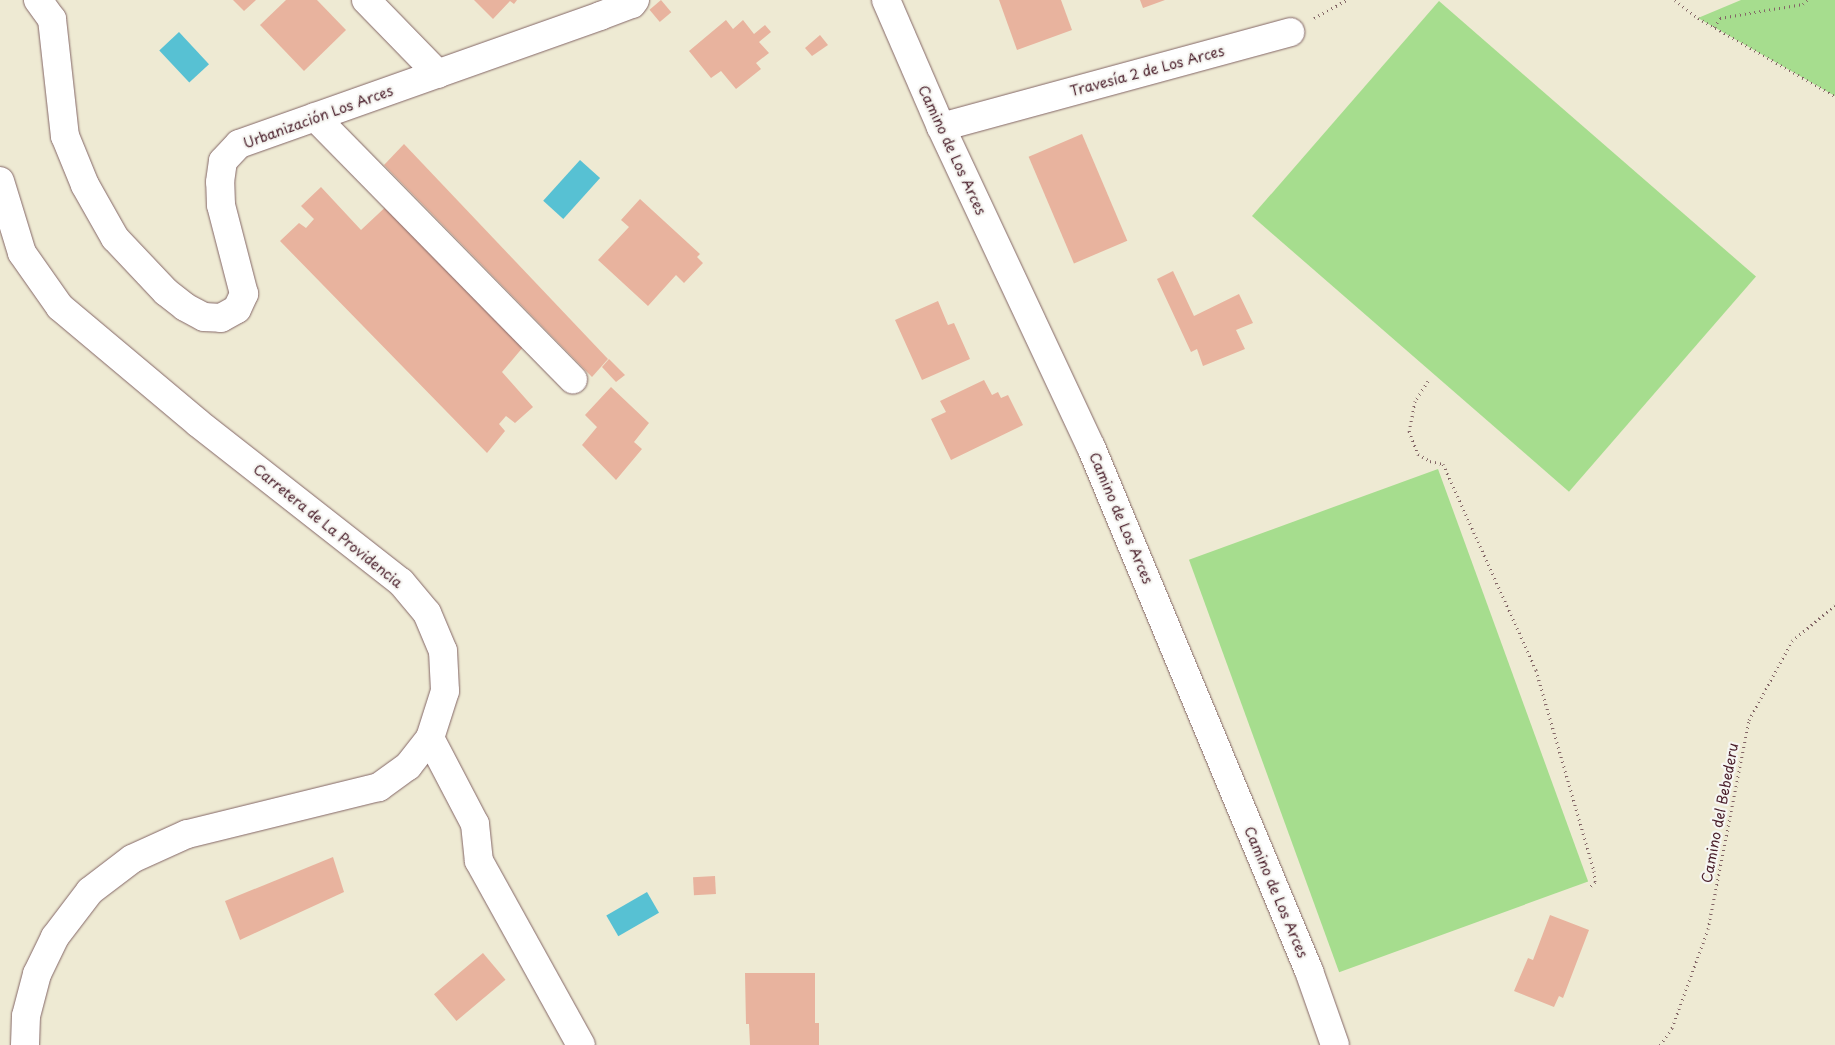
<!DOCTYPE html>
<meta charset="utf-8">
<style>
body{margin:0}
#map{position:relative;width:1835px;height:1045px;overflow:hidden;background:#eeead3;font-family:"Playpen Sans",sans-serif}
div>[style]{position:absolute}
[style*='--x']{left:calc(var(--x)*1px);top:calc(var(--y)*1px);width:calc(var(--w)*1px);rotate:calc(var(--a)*1deg)}
.green>*{inset:0;background:#a6dd8e;transform-origin:0 0}
.water>*{inset:0;background:#57c1d3;transform-origin:0 0}
.building>*{inset:0;background:#e8b39e;transform-origin:0 0}
.path>*{height:3px;margin-top:-1.5px;transform-origin:0;background:repeating-linear-gradient(90deg,#836666 0 1px,transparent 0 5px)}
.roads{filter:drop-shadow(0 0 1px #836666) drop-shadow(0 0 1px #836666)}
.minor>*{height:28px;margin:-14px;padding:0 14px;transform-origin:14px;border-radius:14px;background:#fff}
span{translate:-50% -50%;white-space:nowrap;text-align:center;line-height:1.15;-webkit-text-stroke:4.5px #f6f6f2;paint-order:stroke}
.street-label{font-size:14px;color:#4a1f2b}
</style>
<div id="map">
<div class="green">
<div style="clip-path:polygon(1741px 0,1835px 0,1835px 96px,1698px 18px)"></div>
<div style="left:1439px;top:1px;width:420px;height:285px;rotate:41deg"></div>
<div style="left:1438px;top:469px;width:439px;height:265px;rotate:70deg"></div>
</div>
<div class="water">
<div style="left:179px;top:32px;width:44px;height:27px;rotate:47deg"></div>
<div style="left:580px;top:160px;width:27px;height:55px;rotate:42deg"></div>
<div style="left:647px;top:892px;width:24px;height:47px;rotate:60deg"></div>
</div>
<div class="building">
<div style="clip-path:polygon(233px 0,256px 0,244px 11px)"></div>
<div style="clip-path:polygon(286px 0,317px 0,346px 30px,304px 71px,260px 25px)"></div>
<div style="clip-path:polygon(474px 0,517px 0,514px 4px,510px 1px,493px 19px)"></div>
<div style="left:661px;top:0;width:16px;height:15px;rotate:50deg"></div>
<div style="clip-path:polygon(999px 0,1061px 0,1072px 30px,1017px 50px)"></div>
<div style="clip-path:polygon(1140px 0,1165px 0,1143px 8px)"></div>
<div style="clip-path:polygon(726px 20px,733px 29px,743px 20px,754px 34px,765px 25px,771px 32px,759px 42px,769px 53px,756px 63px,761px 69px,736px 89px,721px 71px,711px 78px,689px 51px)"></div>
<div style="clip-path:polygon(820px 35px,828px 45px,812px 56px,805px 48px)"></div>
<div style="left:1082px;top:134px;width:116px;height:58px;rotate:67deg"></div>
<div style="clip-path:polygon(404px 144px,608px 359px,592px 377px,384px 165px)"></div>
<div style="clip-path:polygon(321px 187px,361px 230px,393px 200px,529px 340px,502px 372px,533px 407px,515px 423px,506px 416px,499px 424px,505px 431px,487px 453px,280px 241px,299px 223px,306px 228px,314px 219px,301px 206px)"></div>
<div style="clip-path:polygon(640px 199px,700px 254px,697px 257px,703px 263px,684px 283px,676px 275px,648px 306px,598px 260px,629px 227px,621px 220px)"></div>
<div style="clip-path:polygon(1173px 271px,1194px 316px,1239px 294px,1253px 323px,1236px 330px,1245px 349px,1203px 366px,1197px 349px,1191px 352px,1157px 279px)"></div>
<div style="clip-path:polygon(938px 301px,948px 325px,954px 323px,970px 359px,922px 380px,895px 320px)"></div>
<div style="clip-path:polygon(609px 359px,625px 375px,616px 382px,602px 367px)"></div>
<div style="clip-path:polygon(984px 380px,992px 395px,998px 392px,1001px 398px,1008px 395px,1023px 425px,951px 460px,931px 419px,946px 412px,940px 401px)"></div>
<div style="clip-path:polygon(611px 387px,649px 423px,634px 442px,642px 449px,616px 480px,582px 445px,597px 427px,585px 415px)"></div>
<div style="clip-path:polygon(333px 857px,344px 892px,240px 940px,225px 901px)"></div>
<div style="left:715px;top:876px;width:18px;height:22px;rotate:87deg"></div>
<div style="clip-path:polygon(1550px 915px,1589px 930px,1563px 998px,1559px 996px,1554px 1007px,1514px 991px,1528px 958px,1533px 960px)"></div>
<div style="left:483px;top:953px;width:35px;height:64px;rotate:50deg"></div>
<div style="clip-path:polygon(745px 973px,815px 973px,815px 1023px,819px 1023px,819px 1045px,750px 1045px,749px 1024px,746px 1024px)"></div>
</div>
<div class="path">
<div style="--x:1675;--y:0;--w:29;--a:38"></div>
<div style="--x:1698;--y:18;--w:158;--a:29.7"></div>
<div style="--x:1314;--y:18;--w:38;--a:-29"></div>
<div style="--x:1714;--y:27;--w:11;--a:-56"></div>
<div style="--x:1720;--y:18;--w:84;--a:-9.6"></div>
<div style="--x:1803;--y:4;--w:6;--a:-45"></div>
<div style="--x:1428;--y:381;--w:24;--a:123"></div>
<div style="--x:1415;--y:401;--w:31;--a:101"></div>
<div style="--x:1409;--y:431;--w:25;--a:69"></div>
<div style="--x:1418;--y:454;--w:14;--a:30"></div>
<div style="--x:1430;--y:461;--w:13;--a:13"></div>
<div style="--x:1443;--y:464;--w:226;--a:65.7"></div>
<div style="--x:1536;--y:670;--w:209;--a:73.9"></div>
<div style="--x:1594;--y:871;--w:11;--a:85"></div>
<div style="--x:1595;--y:882;--w:8;--a:135"></div>
<div style="--x:1660;--y:1045;--w:21;--a:-55"></div>
<div style="--x:1672;--y:1028;--w:105;--a:-70"></div>
<div style="--x:1708;--y:929;--w:213;--a:-78.9"></div>
<div style="--x:1749;--y:720;--w:90;--a:-61.4"></div>
<div style="--x:1792;--y:641;--w:56;--a:-39.9"></div>
</div>
<div class="roads">
<div class="minor">
<div style="--x:38;--y:0;--w:24;--a:54"></div>
<div style="--x:52;--y:19;--w:118;--a:83.7"></div>
<div style="--x:65;--y:136;--w:53;--a:67.8"></div>
<div style="--x:85;--y:185;--w:61;--a:60.5"></div>
<div style="--x:115;--y:238;--w:74;--a:46.6"></div>
<div style="--x:166;--y:292;--w:24;--a:38"></div>
<div style="--x:185;--y:307;--w:21;--a:28"></div>
<div style="--x:204;--y:317;--w:17;--a:3"></div>
<div style="--x:221;--y:318;--w:18;--a:-29"></div>
<div style="--x:237;--y:309;--w:17;--a:-65"></div>
<div style="--x:244;--y:294;--w:92;--a:-104.5"></div>
<div style="--x:221;--y:205;--w:23;--a:-92"></div>
<div style="--x:220;--y:182;--w:21;--a:-82"></div>
<div style="--x:223;--y:161;--w:23;--a:-47"></div>
<div style="--x:239;--y:144;--w:383;--a:-19.5"></div>
<div style="--x:600;--y:16;--w:34;--a:-21"></div>
<div style="--x:632;--y:4;--w:5;--a:-53"></div>
<div style="--x:366;--y:0;--w:103;--a:45.8"></div>
<div style="--x:886;--y:0;--w:138;--a:66.6"></div>
<div style="--x:941;--y:127;--w:353;--a:64.9"></div>
<div style="--x:1091;--y:447;--w:568;--a:67.41"></div>
<div style="--x:1309;--y:971;--w:78;--a:70.6"></div>
<div style="--x:315;--y:117;--w:368;--a:45.5"></div>
<div style="--x:941;--y:127;--w:362;--a:-15.2"></div>
<div style="--x:0;--y:181;--w:75;--a:73"></div>
<div style="--x:22;--y:253;--w:66;--a:54.9"></div>
<div style="--x:60;--y:307;--w:180;--a:40"></div>
<div style="--x:198;--y:423;--w:258;--a:38.1"></div>
<div style="--x:401;--y:582;--w:40;--a:50"></div>
<div style="--x:427;--y:613;--w:41;--a:67.2"></div>
<div style="--x:443;--y:651;--w:40;--a:87.1"></div>
<div style="--x:445;--y:691;--w:49;--a:107.7"></div>
<div style="--x:430;--y:738;--w:36;--a:128"></div>
<div style="--x:408;--y:766;--w:36;--a:144"></div>
<div style="--x:379;--y:787;--w:198;--a:166.2"></div>
<div style="--x:187;--y:834;--w:60;--a:155.6"></div>
<div style="--x:132;--y:859;--w:53;--a:142.7"></div>
<div style="--x:90;--y:891;--w:58;--a:127.3"></div>
<div style="--x:55;--y:937;--w:41;--a:115.9"></div>
<div style="--x:37;--y:974;--w:43;--a:104.7"></div>
<div style="--x:26;--y:1016;--w:29;--a:92"></div>
<div style="--x:430;--y:738;--w:97;--a:62.4"></div>
<div style="--x:475;--y:824;--w:37;--a:84"></div>
<div style="--x:479;--y:861;--w:210;--a:61"></div>
</div>
</div>
<div class="street-label">
<span style="left:1147px;top:71px;rotate:-15deg">Travesía 2 de Los Arces</span>
<span style="left:318px;top:117px;rotate:-20deg">Urbanización Los Arces</span>
<span style="left:952px;top:150px;rotate:65deg">Camino de Los Arces</span>
<span style="left:1121px;top:518px;rotate:67deg">Camino de Los Arces</span>
<span style="left:328px;top:526px;rotate:39deg">Carretera de La Providencia</span>
<span style="left:1720px;top:813px;rotate:-79deg">Camino del Bebederu</span>
<span style="left:1276px;top:892px;rotate:67deg">Camino de Los Arces</span>
</div>
</div>
